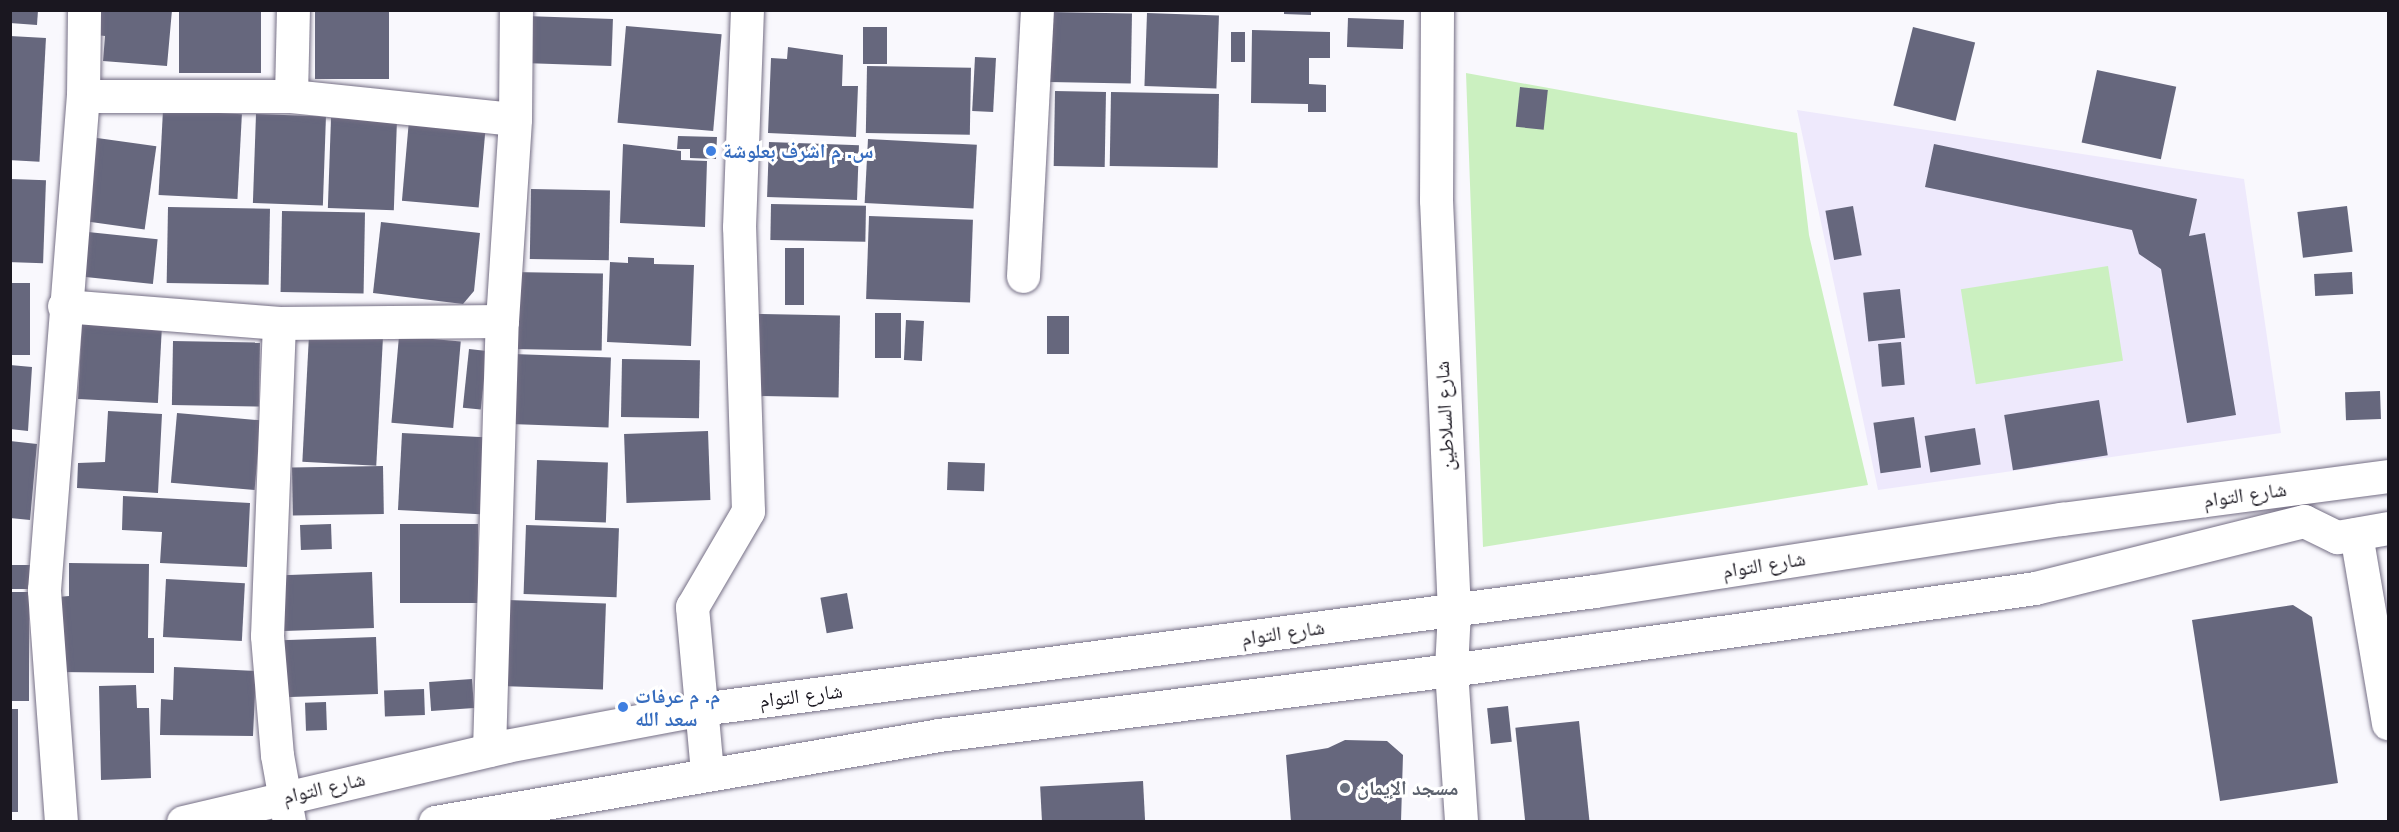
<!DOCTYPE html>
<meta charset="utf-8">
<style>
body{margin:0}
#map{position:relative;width:2399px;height:832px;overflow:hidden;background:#f9f8fd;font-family:Helvetica,"Noto Naskh Arabic",sans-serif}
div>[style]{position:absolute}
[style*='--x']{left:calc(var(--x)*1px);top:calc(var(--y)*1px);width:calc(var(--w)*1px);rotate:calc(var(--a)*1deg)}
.built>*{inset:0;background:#eee9fc}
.green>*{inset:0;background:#cbf0c0;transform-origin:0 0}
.building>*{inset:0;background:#66677d;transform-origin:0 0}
.roads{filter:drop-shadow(0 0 2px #756f85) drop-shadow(0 0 2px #756f85)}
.minor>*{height:33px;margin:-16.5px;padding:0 16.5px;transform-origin:16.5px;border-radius:16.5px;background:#fff}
.major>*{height:33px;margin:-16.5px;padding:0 16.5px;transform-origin:16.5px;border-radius:16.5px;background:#fff}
.dots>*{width:16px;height:16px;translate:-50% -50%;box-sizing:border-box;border:3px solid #fff;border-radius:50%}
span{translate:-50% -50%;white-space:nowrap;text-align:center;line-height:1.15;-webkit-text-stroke:6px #fff;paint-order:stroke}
.shop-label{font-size:20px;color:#366cbe;font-weight:700}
.left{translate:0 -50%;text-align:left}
.street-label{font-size:20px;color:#1a1720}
.worship-label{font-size:20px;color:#5b616d;font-weight:700}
.frame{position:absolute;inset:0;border:12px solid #1a1720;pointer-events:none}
</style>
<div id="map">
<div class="built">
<div style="clip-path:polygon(1797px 110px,2244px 179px,2281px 433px,1878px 490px)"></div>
</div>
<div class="green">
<div style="clip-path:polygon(1466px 73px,1797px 133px,1809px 235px,1868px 485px,1483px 547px)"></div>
<div style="left:2108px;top:266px;width:96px;height:149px;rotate:81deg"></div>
</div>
<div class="building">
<div style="clip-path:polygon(10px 10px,38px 10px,37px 25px,10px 23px)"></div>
<div style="clip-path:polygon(98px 10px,172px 10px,167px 66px,103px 61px,105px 36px,96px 35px)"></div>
<div style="left:179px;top:10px;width:82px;height:63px"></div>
<div style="left:315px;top:10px;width:74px;height:69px"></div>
<div style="clip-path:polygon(1284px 10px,1311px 10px,1311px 15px,1284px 14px)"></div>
<div style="left:1050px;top:12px;width:82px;height:70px;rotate:1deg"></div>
<div style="left:1147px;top:13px;width:72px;height:73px;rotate:2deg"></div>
<div style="left:525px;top:16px;width:88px;height:47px;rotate:2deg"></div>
<div style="left:1348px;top:18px;width:56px;height:29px;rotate:2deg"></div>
<div style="left:626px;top:26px;width:96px;height:97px;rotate:5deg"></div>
<div style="left:863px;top:27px;width:24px;height:37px"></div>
<div style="left:1913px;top:27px;width:64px;height:81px;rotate:14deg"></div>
<div style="clip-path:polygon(1252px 30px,1330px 32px,1330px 58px,1309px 58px,1309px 84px,1326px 85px,1326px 112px,1308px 112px,1308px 104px,1251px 103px)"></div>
<div style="left:1231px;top:32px;width:14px;height:30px"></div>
<div style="left:10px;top:36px;width:36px;height:124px;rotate:3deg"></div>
<div style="clip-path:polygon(788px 47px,843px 55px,842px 86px,858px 86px,856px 137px,768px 133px,771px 58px,787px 59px)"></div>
<div style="left:975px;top:57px;width:21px;height:54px;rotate:3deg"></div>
<div style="left:867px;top:66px;width:104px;height:67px;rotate:1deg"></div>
<div style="left:2097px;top:70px;width:81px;height:74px;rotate:12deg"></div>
<div style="left:1520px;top:87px;width:28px;height:40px;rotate:6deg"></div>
<div style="left:1055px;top:91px;width:51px;height:75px;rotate:1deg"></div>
<div style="left:1111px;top:92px;width:108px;height:74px;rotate:1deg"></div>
<div style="left:163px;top:110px;width:79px;height:85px;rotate:3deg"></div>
<div style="left:256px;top:114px;width:70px;height:89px;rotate:2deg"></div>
<div style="left:331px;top:118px;width:66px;height:90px;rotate:2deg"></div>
<div style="left:409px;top:120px;width:77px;height:81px;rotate:5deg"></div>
<div style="clip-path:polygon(678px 136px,717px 137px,716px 159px,690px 158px,690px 149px,677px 149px)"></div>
<div style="left:90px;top:137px;width:67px;height:84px;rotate:8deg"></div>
<div style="left:868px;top:139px;width:109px;height:64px;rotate:3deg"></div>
<div style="left:769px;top:142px;width:90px;height:55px;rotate:2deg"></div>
<div style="clip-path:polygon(623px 144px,681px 151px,681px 160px,707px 161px,705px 227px,620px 223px)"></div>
<div style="clip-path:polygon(1934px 144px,2197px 199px,2189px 236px,2205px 233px,2236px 415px,2187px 423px,2161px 269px,2139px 254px,2132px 230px,1925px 187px)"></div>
<div style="left:10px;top:179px;width:36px;height:83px;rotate:2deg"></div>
<div style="left:531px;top:189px;width:79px;height:70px;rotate:1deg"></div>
<div style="left:771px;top:204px;width:95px;height:36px;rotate:1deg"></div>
<div style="left:1853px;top:206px;width:50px;height:28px;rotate:80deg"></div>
<div style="left:2347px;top:206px;width:46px;height:50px;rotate:83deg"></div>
<div style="left:168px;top:207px;width:102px;height:76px;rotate:1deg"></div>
<div style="left:282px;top:211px;width:83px;height:81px;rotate:1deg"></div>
<div style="left:869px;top:216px;width:104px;height:83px;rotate:2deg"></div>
<div style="clip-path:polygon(381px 222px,480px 233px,474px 291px,463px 304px,373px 293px)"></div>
<div style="left:88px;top:232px;width:70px;height:45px;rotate:6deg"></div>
<div style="left:785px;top:248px;width:19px;height:57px"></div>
<div style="clip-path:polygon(628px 257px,654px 258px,654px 264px,694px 265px,691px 346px,607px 342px,610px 262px,628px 263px)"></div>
<div style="left:511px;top:272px;width:92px;height:77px;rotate:1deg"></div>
<div style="left:2352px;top:272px;width:22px;height:38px;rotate:87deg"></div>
<div style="left:10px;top:283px;width:20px;height:72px"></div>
<div style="left:1900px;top:289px;width:49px;height:37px;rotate:84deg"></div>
<div style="left:875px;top:313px;width:26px;height:45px"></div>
<div style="left:757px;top:314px;width:83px;height:82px;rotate:1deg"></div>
<div style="left:1047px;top:316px;width:22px;height:38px"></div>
<div style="left:906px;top:320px;width:18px;height:40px;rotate:3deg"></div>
<div style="left:82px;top:323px;width:80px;height:76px;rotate:3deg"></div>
<div style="left:309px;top:335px;width:74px;height:127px;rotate:3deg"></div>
<div style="left:399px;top:336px;width:62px;height:87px;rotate:5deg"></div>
<div style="left:173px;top:341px;width:87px;height:64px;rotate:1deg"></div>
<div style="left:1901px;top:342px;width:43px;height:23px;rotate:85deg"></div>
<div style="left:469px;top:349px;width:18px;height:59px;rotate:6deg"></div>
<div style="left:513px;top:354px;width:98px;height:70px;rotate:2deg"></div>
<div style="left:622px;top:359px;width:78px;height:58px;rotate:1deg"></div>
<div style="clip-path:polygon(10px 365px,32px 367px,28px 431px,10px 429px)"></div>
<div style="left:2380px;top:391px;width:28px;height:35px;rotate:88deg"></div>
<div style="left:2099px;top:400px;width:56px;height:96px;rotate:81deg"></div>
<div style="clip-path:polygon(108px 411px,162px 414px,158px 493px,77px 488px,78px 463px,105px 462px)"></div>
<div style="left:177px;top:413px;width:84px;height:70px;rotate:5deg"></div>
<div style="left:1914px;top:417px;width:51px;height:41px;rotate:82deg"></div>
<div style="left:1975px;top:428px;width:37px;height:51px;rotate:81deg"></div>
<div style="left:708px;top:431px;width:69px;height:84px;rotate:88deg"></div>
<div style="left:402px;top:433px;width:87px;height:77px;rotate:3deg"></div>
<div style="clip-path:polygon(10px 441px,37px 444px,30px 520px,10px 518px)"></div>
<div style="left:537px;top:460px;width:71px;height:60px;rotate:2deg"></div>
<div style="left:948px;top:462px;width:37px;height:28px;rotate:2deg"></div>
<div style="left:383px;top:466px;width:48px;height:91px;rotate:89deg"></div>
<div style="clip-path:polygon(123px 496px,250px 503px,247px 567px,160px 563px,162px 532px,122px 530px)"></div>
<div style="left:331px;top:524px;width:25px;height:31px;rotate:88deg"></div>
<div style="left:400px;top:524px;width:78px;height:79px"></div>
<div style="left:526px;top:525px;width:93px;height:69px;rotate:2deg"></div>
<div style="clip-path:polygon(69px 563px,149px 564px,148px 638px,154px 638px,154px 673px,56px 672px,58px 597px,69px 596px)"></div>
<div style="left:10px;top:565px;width:23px;height:24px"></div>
<div style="left:372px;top:572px;width:56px;height:90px;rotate:88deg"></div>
<div style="left:166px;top:579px;width:79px;height:58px;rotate:3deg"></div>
<div style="left:10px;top:592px;width:19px;height:109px"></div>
<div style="left:847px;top:593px;width:36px;height:27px;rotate:80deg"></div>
<div style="left:505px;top:600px;width:101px;height:86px;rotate:2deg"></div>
<div style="clip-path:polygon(2293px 605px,2312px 617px,2338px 783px,2220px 801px,2192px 620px)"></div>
<div style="left:376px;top:637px;width:57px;height:95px;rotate:88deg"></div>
<div style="clip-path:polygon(174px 667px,256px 671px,253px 736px,160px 735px,161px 699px,173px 700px)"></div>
<div style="left:472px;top:679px;width:29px;height:43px;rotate:86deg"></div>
<div style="clip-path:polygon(136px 685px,137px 708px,149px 708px,151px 778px,101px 780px,99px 686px)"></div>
<div style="left:424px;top:689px;width:26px;height:40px;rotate:88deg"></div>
<div style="left:326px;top:702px;width:28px;height:21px;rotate:88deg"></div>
<div style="left:1508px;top:706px;width:36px;height:21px;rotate:84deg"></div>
<div style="left:10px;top:709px;width:8px;height:103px"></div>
<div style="left:1579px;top:721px;width:101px;height:64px;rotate:84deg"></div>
<div style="clip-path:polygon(1345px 740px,1387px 741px,1403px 755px,1401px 822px,1291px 822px,1286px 755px,1328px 748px)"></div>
<div style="left:1143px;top:781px;width:41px;height:103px;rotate:87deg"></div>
</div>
<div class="roads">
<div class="minor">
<div style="--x:1437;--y:10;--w:190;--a:90.3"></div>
<div style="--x:1436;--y:200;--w:410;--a:87.5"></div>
<div style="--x:1454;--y:610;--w:60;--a:92.9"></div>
<div style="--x:83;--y:96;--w:208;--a:0"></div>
<div style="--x:291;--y:96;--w:225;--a:5.9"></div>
<div style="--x:291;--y:96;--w:86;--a:-88.7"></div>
<div style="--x:1023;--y:276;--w:266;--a:-87"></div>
<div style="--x:64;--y:306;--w:216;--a:4.5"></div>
<div style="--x:279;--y:323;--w:223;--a:-0.5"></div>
<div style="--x:502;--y:321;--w:202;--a:-86.3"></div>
<div style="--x:515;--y:119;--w:109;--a:-89.5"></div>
<div style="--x:279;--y:323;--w:313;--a:92.2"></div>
<div style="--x:267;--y:636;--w:119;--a:85.2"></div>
<div style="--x:277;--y:755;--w:68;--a:79.8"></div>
<div style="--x:2356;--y:534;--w:192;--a:80.4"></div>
<div style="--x:489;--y:750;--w:429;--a:-88.3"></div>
<div style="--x:707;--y:772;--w:166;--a:-95.2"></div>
<div style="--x:692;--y:607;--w:111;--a:-59.7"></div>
<div style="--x:748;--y:511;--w:284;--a:-91.8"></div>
<div style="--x:739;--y:227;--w:217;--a:-87.9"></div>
<div style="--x:61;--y:822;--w:233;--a:-94.2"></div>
<div style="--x:44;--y:590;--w:496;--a:-85.5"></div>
<div style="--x:83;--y:96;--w:86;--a:-89.3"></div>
</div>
<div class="major">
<div style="--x:1451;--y:670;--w:152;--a:86.2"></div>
<div style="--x:183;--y:822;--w:332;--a:-13.2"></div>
<div style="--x:506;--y:746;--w:198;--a:-10.7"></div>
<div style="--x:701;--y:709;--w:902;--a:-7.52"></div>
<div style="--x:1595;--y:591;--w:473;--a:-8.8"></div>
<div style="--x:2062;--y:519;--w:329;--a:-7.5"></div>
<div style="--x:435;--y:822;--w:511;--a:-9.79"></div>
<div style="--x:939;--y:735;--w:516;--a:-7.24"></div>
<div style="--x:1451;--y:670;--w:590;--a:-7.99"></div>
<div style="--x:2035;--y:588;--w:277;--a:-14"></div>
<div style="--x:2304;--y:521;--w:37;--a:26"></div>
<div style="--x:2337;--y:537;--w:52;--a:-10"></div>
</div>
</div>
<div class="dots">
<div style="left:711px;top:151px;background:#3f7fe0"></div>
<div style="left:623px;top:707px;background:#3f7fe0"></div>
<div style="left:1345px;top:788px;background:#6b7280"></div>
</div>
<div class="shop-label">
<span class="left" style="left:723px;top:151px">س. م اشرف بعلوشة</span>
<span class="left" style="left:635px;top:708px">م. م عرفات<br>سعد الله</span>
</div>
<div class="street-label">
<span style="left:1445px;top:416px;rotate:-93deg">شارع السلاطين</span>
<span style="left:2245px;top:495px;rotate:-8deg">شارع التوام</span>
<span style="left:1764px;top:565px;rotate:-9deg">شارع التوام</span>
<span style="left:1283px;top:633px;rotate:-8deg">شارع التوام</span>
<span style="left:801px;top:696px;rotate:-7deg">شارع التوام</span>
<span style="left:324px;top:788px;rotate:-13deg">شارع التوام</span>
</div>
<div class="worship-label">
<span class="left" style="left:1357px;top:788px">مسجد الإيمان</span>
</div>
<div class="frame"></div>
</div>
